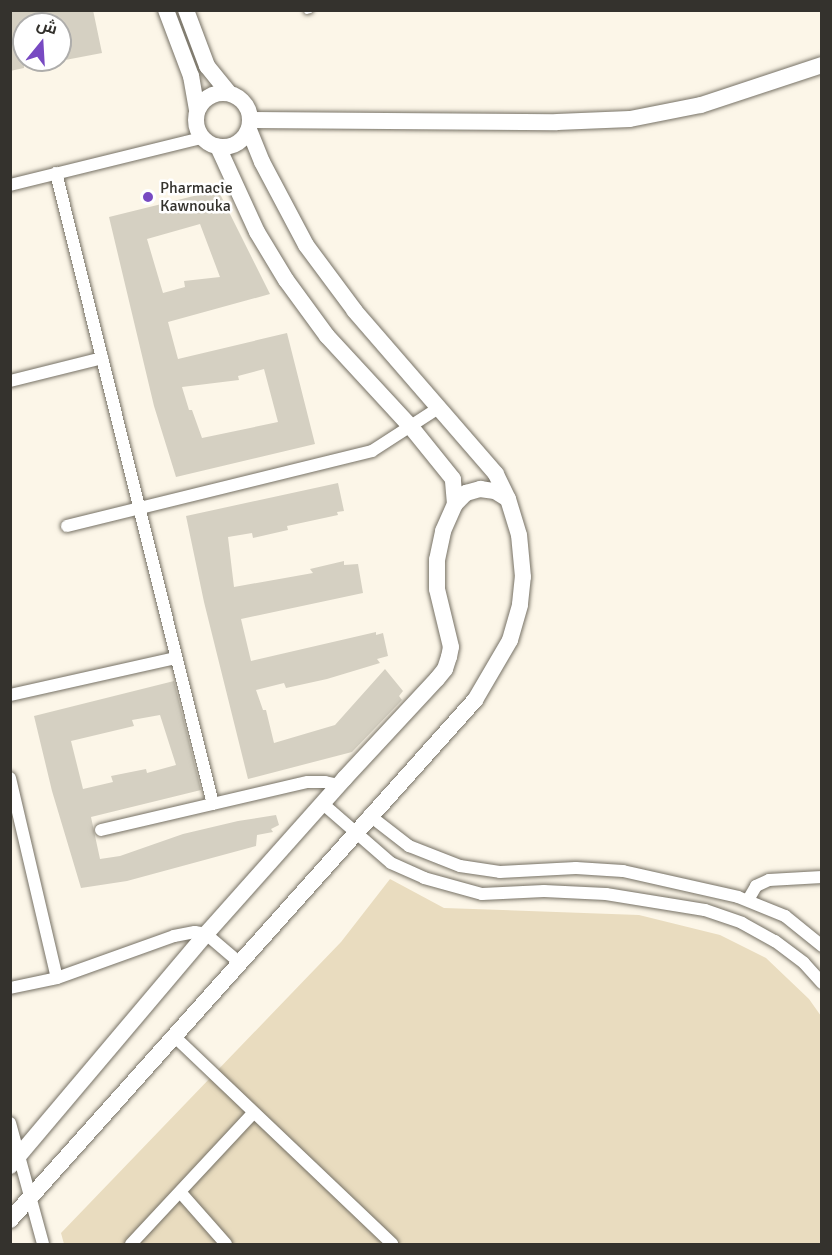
<!DOCTYPE html>
<meta charset="utf-8">
<style>
body{margin:0}
#map{position:relative;width:832px;height:1255px;overflow:hidden;background:#fcf6e8;font-family:Signika,Cairo,sans-serif}
div>[style]{position:absolute}
[style*='--x']{left:calc(var(--x)*1px);top:calc(var(--y)*1px);width:calc(var(--w)*1px);rotate:calc(var(--a)*1deg)}
.green>*{inset:0;background:#e9dcbf}
.building>*{inset:0;background:#d5d0c2}
.roads{filter:drop-shadow(0 0 2px #767165) drop-shadow(0 0 2px #767165)}
.lane>*{height:6px;margin:-3px;padding:0 3px;transform-origin:3px;border-radius:3px;background:#fff}
.street>*{height:12px;margin:-6px;padding:0 6px;transform-origin:6px;border-radius:6px;background:#fff}
.secondary>*{height:16px;margin:-8px;padding:0 8px;transform-origin:8px;border-radius:8px;background:#fff}
.secondary>.ring{margin:-8px;padding:0;box-sizing:content-box;background:none;border:16px solid #fff;border-radius:50%}
.dots>*{width:16px;height:16px;translate:-50% -50%;box-sizing:border-box;border:3px solid #fff;border-radius:50%}
span{translate:-50% -50%;white-space:nowrap;text-align:center;line-height:1.15;-webkit-text-stroke:5px #fff;paint-order:stroke}
.poi-label{font-size:16px;color:#34322d}
.left{translate:0 -50%;text-align:left}
.frame{position:absolute;inset:0;border:12px solid #34322d;pointer-events:none}
.north{position:absolute;left:12px;top:12px;width:60px;height:60px;box-sizing:border-box;background:#fff;border:2px solid #aeadab;border-radius:50%;rotate:18deg;font-size:16px;font-weight:700;line-height:24px;text-align:center;color:#34322d}
.north::after{content:'';display:block;margin:auto;width:21px;height:27px;background:#784ac2;clip-path:polygon(50% 0,100% 100%,50% 72%,0 100%)}
</style>
<div id="map">
<div class="green">
<div style="clip-path:polygon(390px 879px,444px 908px,639px 915px,720px 935px,766px 958px,809px 999px,821px 1016px,821px 1244px,64px 1244px,61px 1233px,341px 942px)"></div>
</div>
<div class="building">
<div style="clip-path:polygon(10px 10px,93px 10px,102px 53px,60px 61px,60px 24px,24px 24px,24px 68px,10px 71px)"></div>
<div style="clip-path:polygon(evenodd,218px 190px,270px 294px,168px 322px,178px 359px,287px 333px,315px 444px,176px 477px,154px 406px,109px 217px,218px 190px,200px 224px,220px 277px,184px 281px,185px 287px,163px 293px,147px 239px,200px 224px,218px 190px,264px 369px,278px 422px,202px 438px,192px 410px,189px 410px,182px 387px,239px 380px,238px 376px,264px 369px)"></div>
<div style="clip-path:polygon(338px 483px,344px 511px,337px 512px,338px 515px,287px 526px,288px 530px,253px 538px,252px 533px,228px 537px,234px 587px,313px 573px,310px 569px,344px 561px,344px 565px,358px 564px,363px 593px,241px 619px,251px 661px,376px 632px,376px 635px,383px 633px,388px 656px,377px 659px,380px 663px,327px 679px,286px 688px,284px 683px,256px 690px,263px 710px,266px 710px,274px 743px,335px 725px,385px 669px,403px 691px,399px 696px,402px 700px,352px 752px,248px 779px,204px 602px,186px 516px)"></div>
<div style="clip-path:polygon(evenodd,174px 681px,201px 790px,91px 817px,100px 859px,120px 856px,183px 834px,238px 821px,276px 815px,279px 825px,271px 829px,273px 832px,257px 835px,256px 846px,127px 881px,81px 888px,52px 791px,34px 716px,174px 681px,160px 715px,176px 765px,147px 773px,146px 769px,111px 776px,113px 782px,83px 789px,71px 741px,134px 726px,132px 720px,160px 715px)"></div>
</div>
<div class="roads">
<div class="lane">
<div style="--x:307;--y:11;--w:3;--a:-18"></div>
</div>
<div class="street">
<div style="--x:56;--y:173;--w:650;--a:76.03"></div>
<div style="--x:10;--y:185;--w:198;--a:-13.8"></div>
<div style="--x:10;--y:381;--w:95;--a:-14"></div>
<div style="--x:67;--y:526;--w:314;--a:-13.8"></div>
<div style="--x:372;--y:451;--w:81;--a:-32.9"></div>
<div style="--x:10;--y:695;--w:170;--a:-12.6"></div>
<div style="--x:10;--y:778;--w:205;--a:76.8"></div>
<div style="--x:322;--y:803;--w:91;--a:41"></div>
<div style="--x:391;--y:863;--w:36;--a:24"></div>
<div style="--x:424;--y:878;--w:60;--a:15.4"></div>
<div style="--x:482;--y:894;--w:62;--a:-2.8"></div>
<div style="--x:544;--y:891;--w:62;--a:2.8"></div>
<div style="--x:606;--y:894;--w:100;--a:9.2"></div>
<div style="--x:705;--y:910;--w:39;--a:19"></div>
<div style="--x:742;--y:923;--w:38;--a:29"></div>
<div style="--x:775;--y:941;--w:36;--a:37"></div>
<div style="--x:804;--y:963;--w:27;--a:48"></div>
<div style="--x:369;--y:815;--w:51;--a:37.8"></div>
<div style="--x:409;--y:846;--w:55;--a:21.4"></div>
<div style="--x:460;--y:866;--w:40;--a:8.5"></div>
<div style="--x:500;--y:872;--w:76;--a:-3"></div>
<div style="--x:576;--y:868;--w:47;--a:3.7"></div>
<div style="--x:623;--y:871;--w:118;--a:12.7"></div>
<div style="--x:738;--y:897;--w:51;--a:22"></div>
<div style="--x:785;--y:916;--w:48;--a:39"></div>
<div style="--x:101;--y:830;--w:212;--a:-13.1"></div>
<div style="--x:308;--y:782;--w:17;--a:0"></div>
<div style="--x:325;--y:782;--w:13;--a:13"></div>
<div style="--x:748;--y:900;--w:16;--a:-60"></div>
<div style="--x:756;--y:886;--w:14;--a:-25"></div>
<div style="--x:769;--y:880;--w:53;--a:-3.2"></div>
<div style="--x:10;--y:988;--w:48;--a:-12"></div>
<div style="--x:57;--y:978;--w:124;--a:-19.7"></div>
<div style="--x:174;--y:936;--w:21;--a:-11"></div>
<div style="--x:195;--y:932;--w:11;--a:10"></div>
<div style="--x:206;--y:934;--w:45;--a:40.5"></div>
<div style="--x:175;--y:1037;--w:300;--a:43.6"></div>
<div style="--x:10;--y:1123;--w:125;--a:74.7"></div>
<div style="--x:181;--y:1193;--w:68;--a:48.6"></div>
<div style="--x:131;--y:1244;--w:179;--a:-47"></div>
</div>
<div class="secondary">
<div style="--x:166;--y:10;--w:71;--a:69.3"></div>
<div style="--x:191;--y:76;--w:35;--a:80"></div>
<div style="--x:186;--y:10;--w:60;--a:69.4"></div>
<div style="--x:207;--y:66;--w:33;--a:51"></div>
<div class="ring" style="left:196px;top:93px;width:38px;height:38px"></div>
<div style="--x:251;--y:120;--w:306;--a:0.4"></div>
<div style="--x:557;--y:122;--w:73;--a:-2.4"></div>
<div style="--x:630;--y:119;--w:72;--a:-11.2"></div>
<div style="--x:701;--y:105;--w:127;--a:-18.3"></div>
<div style="--x:455;--y:504;--w:16;--a:-45"></div>
<div style="--x:466;--y:493;--w:15;--a:-16"></div>
<div style="--x:480;--y:489;--w:15;--a:8"></div>
<div style="--x:495;--y:491;--w:15;--a:32"></div>
<div style="--x:10;--y:1166;--w:304;--a:-49.8"></div>
<div style="--x:206;--y:934;--w:208;--a:-48.3"></div>
<div style="--x:344;--y:779;--w:137;--a:-47.1"></div>
<div style="--x:437;--y:679;--w:13;--a:-51"></div>
<div style="--x:445;--y:669;--w:13;--a:-72"></div>
<div style="--x:449;--y:657;--w:10;--a:-79"></div>
<div style="--x:451;--y:647;--w:60;--a:-103.6"></div>
<div style="--x:437;--y:589;--w:29;--a:-90"></div>
<div style="--x:437;--y:560;--w:30;--a:-78"></div>
<div style="--x:443;--y:531;--w:30;--a:-66"></div>
<div style="--x:455;--y:504;--w:25;--a:-95"></div>
<div style="--x:453;--y:479;--w:67;--a:-128.9"></div>
<div style="--x:411;--y:427;--w:124;--a:-132.7"></div>
<div style="--x:327;--y:336;--w:69;--a:-126.2"></div>
<div style="--x:286;--y:280;--w:56;--a:-121.1"></div>
<div style="--x:257;--y:232;--w:94;--a:-114.6"></div>
<div style="--x:10;--y:1220;--w:698;--a:-48.2"></div>
<div style="--x:475;--y:700;--w:69;--a:-59.7"></div>
<div style="--x:510;--y:640;--w:37;--a:-74"></div>
<div style="--x:520;--y:604;--w:27;--a:-84"></div>
<div style="--x:523;--y:577;--w:42;--a:-95.4"></div>
<div style="--x:519;--y:535;--w:38;--a:-107"></div>
<div style="--x:508;--y:499;--w:28;--a:-116"></div>
<div style="--x:496;--y:474;--w:216;--a:-130.9"></div>
<div style="--x:355;--y:311;--w:82;--a:-126.6"></div>
<div style="--x:306;--y:245;--w:94;--a:-117.9"></div>
<div style="--x:262;--y:162;--w:35;--a:-112"></div>
</div>
</div>
<div class="dots">
<div style="left:148px;top:197px;background:#784ac2"></div>
</div>
<div class="poi-label">
<span class="left" style="left:160px;top:197px">Pharmacie<br>Kawnouka</span>
</div>
<div class="frame"></div>
<div class="north">ش</div>
</div>
